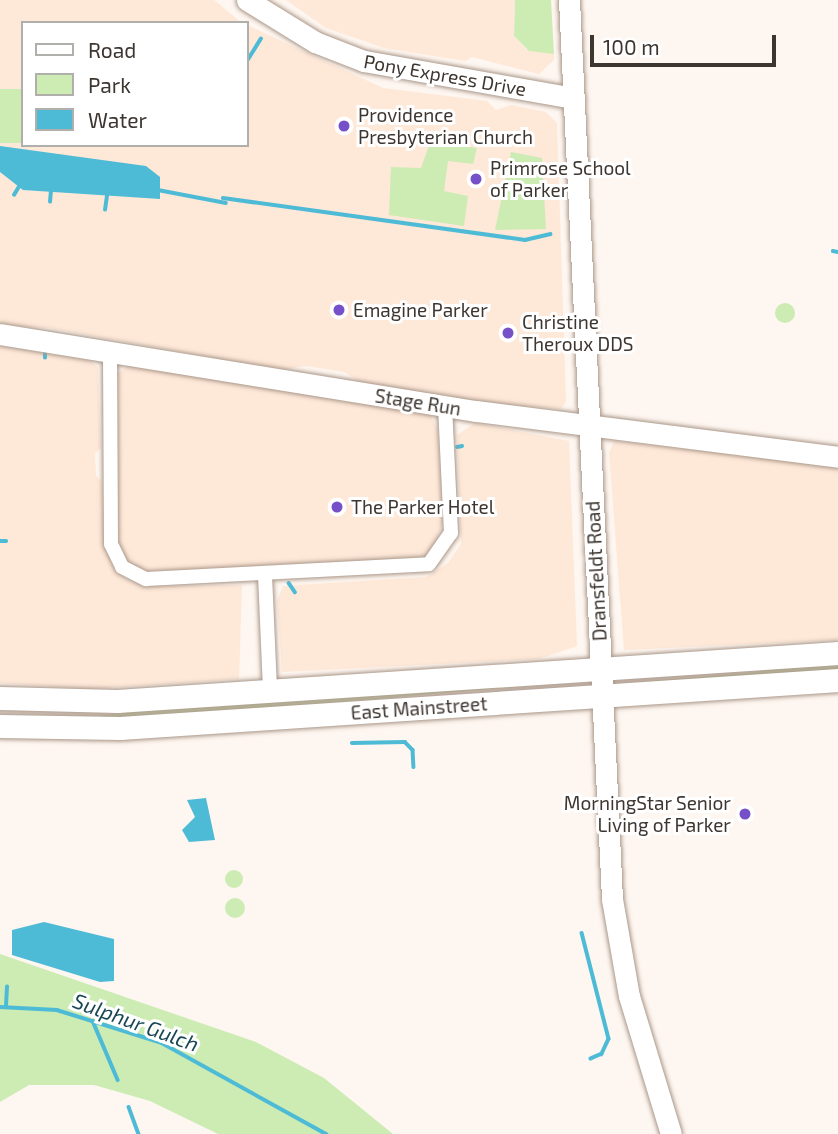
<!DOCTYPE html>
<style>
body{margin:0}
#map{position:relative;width:838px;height:1134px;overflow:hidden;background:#fef6f0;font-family:"Exo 2",sans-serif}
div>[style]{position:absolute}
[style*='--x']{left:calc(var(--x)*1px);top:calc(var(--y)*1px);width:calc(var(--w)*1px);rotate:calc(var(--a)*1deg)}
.built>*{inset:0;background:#fee8d8}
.green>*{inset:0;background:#ccecb4;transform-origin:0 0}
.round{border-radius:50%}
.water>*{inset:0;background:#4ebbd6}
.stream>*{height:3.5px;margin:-1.75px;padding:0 1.75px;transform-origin:1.75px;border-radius:1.75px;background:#4ebbd6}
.roads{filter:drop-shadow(0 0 2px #aa9789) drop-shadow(0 0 2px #aa9789)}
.street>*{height:14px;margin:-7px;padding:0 7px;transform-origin:7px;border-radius:7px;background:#fff}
.secondary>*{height:21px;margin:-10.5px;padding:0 10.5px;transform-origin:10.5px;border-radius:10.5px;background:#fff}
.primary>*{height:23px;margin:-11.5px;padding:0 11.5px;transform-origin:11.5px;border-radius:11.5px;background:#fff}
.dots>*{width:19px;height:19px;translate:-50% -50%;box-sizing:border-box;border:4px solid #fff;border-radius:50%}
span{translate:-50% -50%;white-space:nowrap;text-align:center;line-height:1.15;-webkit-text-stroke:6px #fff;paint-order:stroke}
.street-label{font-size:19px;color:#3d3630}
.poi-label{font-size:19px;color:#3d3630}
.left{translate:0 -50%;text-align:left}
.right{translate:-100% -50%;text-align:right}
.water-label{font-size:21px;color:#184854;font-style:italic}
.legend{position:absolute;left:21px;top:21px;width:228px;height:126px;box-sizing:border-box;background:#fff;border:2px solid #b1afac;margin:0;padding:9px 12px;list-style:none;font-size:21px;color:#3d3630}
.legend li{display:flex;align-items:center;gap:14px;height:35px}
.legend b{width:35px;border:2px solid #b1afac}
.scale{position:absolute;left:590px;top:35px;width:186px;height:32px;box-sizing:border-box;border:4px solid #3d3630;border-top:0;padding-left:9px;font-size:21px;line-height:24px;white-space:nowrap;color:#3d3630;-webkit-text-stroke:5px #fff;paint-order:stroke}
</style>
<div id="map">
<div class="built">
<div style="clip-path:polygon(0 0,214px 0,242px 23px,23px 23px,23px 145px,247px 145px,247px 25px,383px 88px,487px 101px,496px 110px,511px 105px,546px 112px,557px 123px,566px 402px,561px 409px,473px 402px,359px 382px,345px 372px,306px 366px,281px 370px,49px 328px,0 326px)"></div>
<div style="clip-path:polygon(286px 0,515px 0,514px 36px,526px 49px,554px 54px,554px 60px,539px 74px,472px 57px,465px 61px,384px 48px,326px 28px)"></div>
<div style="clip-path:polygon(0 346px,88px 360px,98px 367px,101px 448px,95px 453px,96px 476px,102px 481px,106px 552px,126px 579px,144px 586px,242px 585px,239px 679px,90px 689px,0 683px)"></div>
<div style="clip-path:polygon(131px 364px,431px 415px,438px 431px,443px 521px,437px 541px,425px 558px,360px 564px,146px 572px,126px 561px,117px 540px,114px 399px,117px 374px)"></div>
<div style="clip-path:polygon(475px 423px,569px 441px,577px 646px,539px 659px,282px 672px,277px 601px,283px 586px,426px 577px,448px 563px,461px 544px,457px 435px)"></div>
<div style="clip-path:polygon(614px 441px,838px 466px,838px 640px,624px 650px,609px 453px)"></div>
</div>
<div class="green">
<div style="clip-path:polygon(515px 0,551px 0,554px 54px,529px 51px,514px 36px)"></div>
<div style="left:23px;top:89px;width:54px;height:23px;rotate:90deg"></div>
<div style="clip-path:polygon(431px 140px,477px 148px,473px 164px,448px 161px,444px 191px,468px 196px,464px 226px,389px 215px,391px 167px,421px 168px)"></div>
<div style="clip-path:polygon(511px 152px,542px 158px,546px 229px,495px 230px)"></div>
<div class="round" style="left:775px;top:303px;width:20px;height:20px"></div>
<div style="clip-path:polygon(838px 660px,838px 672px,629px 683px,754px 672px)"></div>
<div style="clip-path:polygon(572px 682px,133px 720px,0 715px,98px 716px,208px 702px)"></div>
<div class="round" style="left:225px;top:870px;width:18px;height:18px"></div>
<div class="round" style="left:225px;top:898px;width:20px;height:20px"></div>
<div style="clip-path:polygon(0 954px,256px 1042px,324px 1078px,393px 1134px,218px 1134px,150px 1101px,94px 1085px,29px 1085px,0 1102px)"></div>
</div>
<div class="water">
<div style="clip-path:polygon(0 146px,146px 166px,160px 177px,160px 199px,23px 190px,0 172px)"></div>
<div style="clip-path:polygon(206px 798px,215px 840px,189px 842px,182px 830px,195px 817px,187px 800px)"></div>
<div style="clip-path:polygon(44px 922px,114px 939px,114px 981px,100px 982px,12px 955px,12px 930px)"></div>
</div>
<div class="stream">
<div style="--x:247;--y:61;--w:26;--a:-58"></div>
<div style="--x:158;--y:190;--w:69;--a:10.8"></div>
<div style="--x:14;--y:195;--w:12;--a:-59"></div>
<div style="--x:223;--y:198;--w:305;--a:7.9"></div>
<div style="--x:525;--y:240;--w:26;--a:-13"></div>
<div style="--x:50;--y:202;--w:12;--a:-85"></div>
<div style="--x:105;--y:210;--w:15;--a:-82"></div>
<div style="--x:833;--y:251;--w:5;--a:11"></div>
<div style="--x:45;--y:358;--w:4;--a:-90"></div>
<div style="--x:457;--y:447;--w:5;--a:-11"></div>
<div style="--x:0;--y:541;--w:6;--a:0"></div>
<div style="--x:289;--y:583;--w:11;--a:56"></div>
<div style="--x:352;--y:743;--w:53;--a:-1.1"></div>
<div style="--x:405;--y:742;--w:11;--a:45"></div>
<div style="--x:413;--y:750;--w:17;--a:87"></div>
<div style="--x:582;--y:933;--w:109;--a:75.7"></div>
<div style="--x:609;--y:1039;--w:17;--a:115"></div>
<div style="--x:602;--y:1054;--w:12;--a:156"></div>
<div style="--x:6;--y:1006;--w:19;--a:-87"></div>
<div style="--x:0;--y:1007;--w:57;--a:3"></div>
<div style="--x:57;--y:1010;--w:110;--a:17.4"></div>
<div style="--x:162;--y:1043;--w:188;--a:29"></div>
<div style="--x:93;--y:1021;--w:64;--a:67"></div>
<div style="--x:129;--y:1107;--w:29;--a:70"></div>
</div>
<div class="roads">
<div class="street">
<div style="--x:110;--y:352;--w:192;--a:89.7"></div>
<div style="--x:111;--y:544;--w:25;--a:64"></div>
<div style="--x:122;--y:567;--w:27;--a:27"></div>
<div style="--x:146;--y:579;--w:283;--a:-3"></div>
<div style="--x:429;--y:564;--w:38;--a:-55"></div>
<div style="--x:451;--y:533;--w:127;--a:-92.7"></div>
<div style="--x:265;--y:575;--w:115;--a:87.5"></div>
</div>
<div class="secondary">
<div style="--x:247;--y:0;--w:80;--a:31.7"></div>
<div style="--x:315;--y:42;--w:53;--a:21.2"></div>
<div style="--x:364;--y:61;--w:213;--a:10"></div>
<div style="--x:569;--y:0;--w:900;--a:87.26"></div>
<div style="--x:612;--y:899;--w:98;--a:80.1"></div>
<div style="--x:629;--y:996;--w:144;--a:73.1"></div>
<div style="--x:0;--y:334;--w:482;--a:9.2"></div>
<div style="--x:476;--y:411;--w:365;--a:7.2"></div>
</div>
<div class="primary">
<div style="--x:0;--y:698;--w:117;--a:1.5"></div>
<div style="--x:117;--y:701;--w:723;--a:-3.81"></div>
<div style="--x:0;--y:726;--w:120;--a:1"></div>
<div style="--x:120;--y:728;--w:720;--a:-3.82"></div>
</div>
</div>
<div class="dots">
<div style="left:344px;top:126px;background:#7650c9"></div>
<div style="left:476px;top:179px;background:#7650c9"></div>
<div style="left:339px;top:310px;background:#7650c9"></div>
<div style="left:508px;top:333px;background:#7650c9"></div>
<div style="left:337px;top:507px;background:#7650c9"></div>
<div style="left:745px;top:814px;background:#7650c9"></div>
</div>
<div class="street-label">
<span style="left:445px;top:75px;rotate:10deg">Pony Express Drive</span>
<span style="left:418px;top:402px;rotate:9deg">Stage Run</span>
<span style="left:596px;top:571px;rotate:-93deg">Dransfeldt Road</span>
<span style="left:419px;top:708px;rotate:-4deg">East Mainstreet</span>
</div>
<div class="poi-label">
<span class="left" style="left:358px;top:126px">Providence<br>Presbyterian Church</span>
<span class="left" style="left:490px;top:179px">Primrose School<br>of Parker</span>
<span class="left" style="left:353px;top:310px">Emagine Parker</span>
<span class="left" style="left:522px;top:333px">Christine<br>Theroux DDS</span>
<span class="left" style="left:351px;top:507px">The Parker Hotel</span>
<span class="right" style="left:731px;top:814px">MorningStar Senior<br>Living of Parker</span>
</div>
<div class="water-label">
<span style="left:136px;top:1022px;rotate:20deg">Sulphur Gulch</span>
</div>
<ul class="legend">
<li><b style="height:9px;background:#fff"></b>Road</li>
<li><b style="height:19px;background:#ccecb4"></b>Park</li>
<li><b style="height:19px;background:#4ebbd6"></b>Water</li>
</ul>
<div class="scale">100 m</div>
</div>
